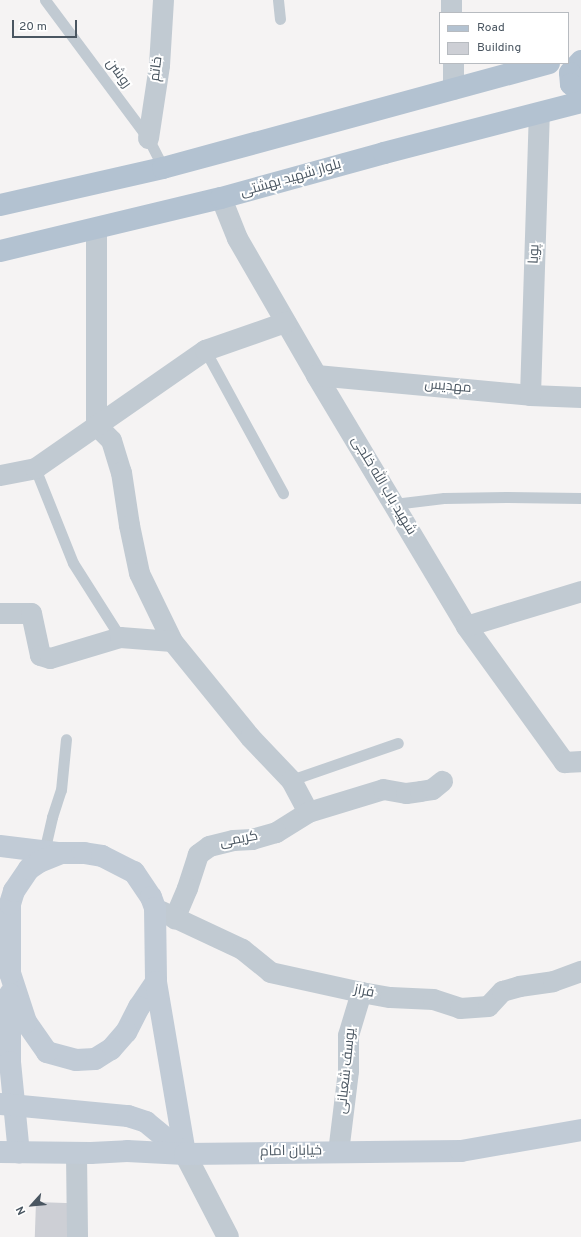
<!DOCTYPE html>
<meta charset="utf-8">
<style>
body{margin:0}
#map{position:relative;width:581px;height:1237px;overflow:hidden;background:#f5f3f3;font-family:Overpass,Cairo,sans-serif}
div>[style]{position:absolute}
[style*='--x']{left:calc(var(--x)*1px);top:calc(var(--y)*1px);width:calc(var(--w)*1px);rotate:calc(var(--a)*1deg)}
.building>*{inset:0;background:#cdcfd5;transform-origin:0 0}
.service>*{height:11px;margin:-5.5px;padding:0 5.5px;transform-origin:5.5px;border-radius:5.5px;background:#c1cad2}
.minor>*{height:21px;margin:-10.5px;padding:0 10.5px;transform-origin:10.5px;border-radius:10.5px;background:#c1cad2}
.tertiary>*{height:22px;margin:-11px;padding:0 11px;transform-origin:11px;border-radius:11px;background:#c1cad2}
.secondary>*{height:22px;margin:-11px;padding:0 11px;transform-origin:11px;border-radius:11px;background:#c1cbd6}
.primary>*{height:22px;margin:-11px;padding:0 11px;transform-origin:11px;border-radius:11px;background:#b3c2d1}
span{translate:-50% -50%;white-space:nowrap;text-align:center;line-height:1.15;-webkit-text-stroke:4px #fff;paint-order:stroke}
.street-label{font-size:14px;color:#4a5661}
.legend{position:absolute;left:439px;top:12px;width:130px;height:52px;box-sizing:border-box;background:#fff;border:1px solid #b7bbc0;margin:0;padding:5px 7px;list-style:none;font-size:12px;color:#4a5661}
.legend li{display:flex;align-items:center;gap:8px;height:20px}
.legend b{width:20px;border:1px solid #b7bbc0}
.north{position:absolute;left:12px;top:1185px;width:40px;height:40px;-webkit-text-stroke:3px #fff;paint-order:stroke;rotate:243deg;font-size:11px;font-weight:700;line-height:16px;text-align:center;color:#4a5661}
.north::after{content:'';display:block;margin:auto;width:14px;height:18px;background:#4a5661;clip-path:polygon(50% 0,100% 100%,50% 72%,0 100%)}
.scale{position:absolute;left:12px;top:20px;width:65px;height:18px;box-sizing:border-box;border:2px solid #4a5661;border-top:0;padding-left:5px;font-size:12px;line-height:14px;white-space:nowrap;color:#4a5661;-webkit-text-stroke:3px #fff;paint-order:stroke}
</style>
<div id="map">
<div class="building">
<div style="left:36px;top:1202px;width:37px;height:35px;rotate:2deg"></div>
</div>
<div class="service">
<div style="--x:45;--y:0;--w:172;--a:53.3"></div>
<div style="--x:148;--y:138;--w:34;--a:63"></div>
<div style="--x:278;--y:0;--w:19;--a:84"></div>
<div style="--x:205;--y:350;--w:163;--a:61.4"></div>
<div style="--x:35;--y:468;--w:102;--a:68.2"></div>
<div style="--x:73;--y:563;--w:88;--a:57.6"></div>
<div style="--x:394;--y:504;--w:50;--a:-6.8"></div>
<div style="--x:444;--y:498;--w:62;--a:-0.9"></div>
<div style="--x:506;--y:497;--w:75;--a:0.8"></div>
<div style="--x:291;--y:780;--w:113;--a:-19.1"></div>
<div style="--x:44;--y:852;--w:36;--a:-77"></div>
<div style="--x:52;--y:817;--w:28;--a:-72"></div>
<div style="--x:61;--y:790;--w:51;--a:-84.4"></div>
</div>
<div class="minor">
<div style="--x:451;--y:0;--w:13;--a:90"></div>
<div style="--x:453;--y:63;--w:26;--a:90"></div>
<div style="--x:148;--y:138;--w:74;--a:-81.4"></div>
<div style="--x:159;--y:65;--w:65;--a:-86.5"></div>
<div style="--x:221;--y:198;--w:43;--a:68.2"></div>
<div style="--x:237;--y:238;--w:158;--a:60"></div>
<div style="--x:316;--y:375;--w:292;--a:59.1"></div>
<div style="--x:466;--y:626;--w:168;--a:54.2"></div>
<div style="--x:564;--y:762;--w:17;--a:-3"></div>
<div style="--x:96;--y:228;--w:197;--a:90"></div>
<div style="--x:96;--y:425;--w:21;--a:45"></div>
<div style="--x:111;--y:440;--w:34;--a:73"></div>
<div style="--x:121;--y:472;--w:54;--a:81.4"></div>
<div style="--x:129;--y:525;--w:49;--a:78.2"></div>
<div style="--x:139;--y:573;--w:76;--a:64.1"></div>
<div style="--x:172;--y:641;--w:124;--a:50.9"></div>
<div style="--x:250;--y:737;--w:59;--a:46.4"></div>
<div style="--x:291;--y:780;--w:36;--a:62"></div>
<div style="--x:308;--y:812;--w:38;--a:148"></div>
<div style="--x:276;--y:832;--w:25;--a:164"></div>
<div style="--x:252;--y:839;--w:19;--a:177"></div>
<div style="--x:233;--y:840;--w:25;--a:166"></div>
<div style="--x:209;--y:846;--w:14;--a:144"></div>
<div style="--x:198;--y:854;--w:36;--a:108"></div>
<div style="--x:187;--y:888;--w:33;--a:113"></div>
<div style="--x:316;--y:375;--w:215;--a:5.3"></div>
<div style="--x:530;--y:395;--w:51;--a:2.2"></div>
<div style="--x:530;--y:395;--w:282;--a:-88.2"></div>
<div style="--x:0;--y:475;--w:36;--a:-11"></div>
<div style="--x:35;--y:468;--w:207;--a:-34.8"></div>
<div style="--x:205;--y:350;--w:85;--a:-19.3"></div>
<div style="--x:0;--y:613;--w:31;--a:0"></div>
<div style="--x:31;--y:613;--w:43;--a:77.9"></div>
<div style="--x:40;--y:655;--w:10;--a:17"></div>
<div style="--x:50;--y:658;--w:73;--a:-16.7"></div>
<div style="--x:120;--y:637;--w:52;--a:4.4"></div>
<div style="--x:466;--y:626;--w:120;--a:-16.9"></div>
<div style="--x:308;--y:812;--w:78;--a:-17"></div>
<div style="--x:383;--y:789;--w:23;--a:10"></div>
<div style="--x:406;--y:793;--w:14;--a:-8"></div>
<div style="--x:420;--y:791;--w:12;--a:-9"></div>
<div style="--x:432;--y:789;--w:13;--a:-39"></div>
<div style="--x:161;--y:911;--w:89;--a:25.1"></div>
<div style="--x:242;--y:949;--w:36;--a:39"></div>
<div style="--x:270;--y:972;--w:93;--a:12.4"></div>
<div style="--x:361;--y:992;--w:29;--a:10"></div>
<div style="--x:390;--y:997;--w:43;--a:2.7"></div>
<div style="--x:433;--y:999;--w:28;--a:18"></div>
<div style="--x:460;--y:1008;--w:28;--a:-4"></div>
<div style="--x:488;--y:1006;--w:21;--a:-47"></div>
<div style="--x:502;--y:991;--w:18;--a:-16"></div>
<div style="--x:519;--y:986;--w:34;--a:-8"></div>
<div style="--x:553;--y:981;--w:30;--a:-20"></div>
<div style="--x:338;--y:1152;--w:83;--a:-83"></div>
<div style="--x:348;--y:1070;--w:35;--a:-90"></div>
<div style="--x:348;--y:1035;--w:45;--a:-73.2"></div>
<div style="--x:76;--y:1153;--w:84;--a:89.3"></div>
</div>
<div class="tertiary">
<div style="--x:185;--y:1154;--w:93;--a:62.6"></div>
</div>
<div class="secondary">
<div style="--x:0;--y:846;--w:58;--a:6.9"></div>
<div style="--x:61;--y:853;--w:23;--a:0"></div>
<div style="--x:84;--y:853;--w:18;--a:9"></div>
<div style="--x:102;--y:856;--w:36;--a:27"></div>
<div style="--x:134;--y:872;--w:30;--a:56"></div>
<div style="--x:151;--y:897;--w:12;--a:70"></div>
<div style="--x:155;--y:908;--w:74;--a:89.2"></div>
<div style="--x:156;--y:982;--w:30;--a:124"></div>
<div style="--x:139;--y:1007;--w:28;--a:117"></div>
<div style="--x:126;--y:1032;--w:23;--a:131"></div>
<div style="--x:111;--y:1049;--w:19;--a:148"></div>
<div style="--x:95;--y:1059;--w:19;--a:177"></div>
<div style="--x:76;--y:1060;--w:30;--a:-165"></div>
<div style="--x:47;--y:1052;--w:37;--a:-125"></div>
<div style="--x:26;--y:1022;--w:52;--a:-108.1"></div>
<div style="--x:10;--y:973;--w:69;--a:-90"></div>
<div style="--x:10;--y:904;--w:14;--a:-73"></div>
<div style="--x:14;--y:891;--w:27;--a:-56"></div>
<div style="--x:29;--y:869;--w:12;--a:-35"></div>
<div style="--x:39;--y:862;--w:24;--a:-22"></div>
<div style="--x:156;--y:982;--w:174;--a:80.4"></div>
<div style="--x:10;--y:994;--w:68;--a:90"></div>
<div style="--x:10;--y:1062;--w:91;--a:84.4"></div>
<div style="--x:0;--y:1104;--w:129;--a:5.4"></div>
<div style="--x:128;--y:1116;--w:19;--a:18"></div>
<div style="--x:146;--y:1122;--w:50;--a:39.4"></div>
<div style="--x:0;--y:1152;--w:91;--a:0.6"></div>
<div style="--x:91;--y:1153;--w:36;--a:-3"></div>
<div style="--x:127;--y:1151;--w:58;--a:3"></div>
<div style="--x:185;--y:1154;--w:276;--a:-0.6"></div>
<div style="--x:461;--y:1151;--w:122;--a:-9.9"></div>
</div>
<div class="primary">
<div style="--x:581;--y:61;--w:16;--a:133"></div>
<div style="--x:570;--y:73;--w:11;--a:85"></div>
<div style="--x:571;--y:84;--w:13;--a:42"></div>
<div style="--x:0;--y:205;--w:167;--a:-12.8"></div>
<div style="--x:163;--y:168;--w:400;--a:-15.2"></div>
<div style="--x:0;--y:251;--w:227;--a:-13.5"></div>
<div style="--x:221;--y:198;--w:169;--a:-15.4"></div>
<div style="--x:384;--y:153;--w:203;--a:-14.5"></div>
</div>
<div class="street-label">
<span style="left:157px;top:69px;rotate:-83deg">خاتم</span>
<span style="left:118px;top:74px;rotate:54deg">روشن</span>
<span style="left:291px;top:179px;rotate:-16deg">بلوار شهید بهشتی</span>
<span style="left:535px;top:254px;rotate:-88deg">پویا</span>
<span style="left:448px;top:387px;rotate:5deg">مهدیس</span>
<span style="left:383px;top:486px;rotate:59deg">شهید باب الله خلجی</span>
<span style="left:239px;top:840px;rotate:-11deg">کریمی</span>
<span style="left:364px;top:992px;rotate:11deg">فراز</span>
<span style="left:347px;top:1071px;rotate:-84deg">یوسف شعبانی</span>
<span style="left:291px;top:1152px;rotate:-1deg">خیابان امام</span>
</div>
<ul class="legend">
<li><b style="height:5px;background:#b3c2d1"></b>Road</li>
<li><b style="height:11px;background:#cdcfd5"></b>Building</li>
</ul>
<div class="north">N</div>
<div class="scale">20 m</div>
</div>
